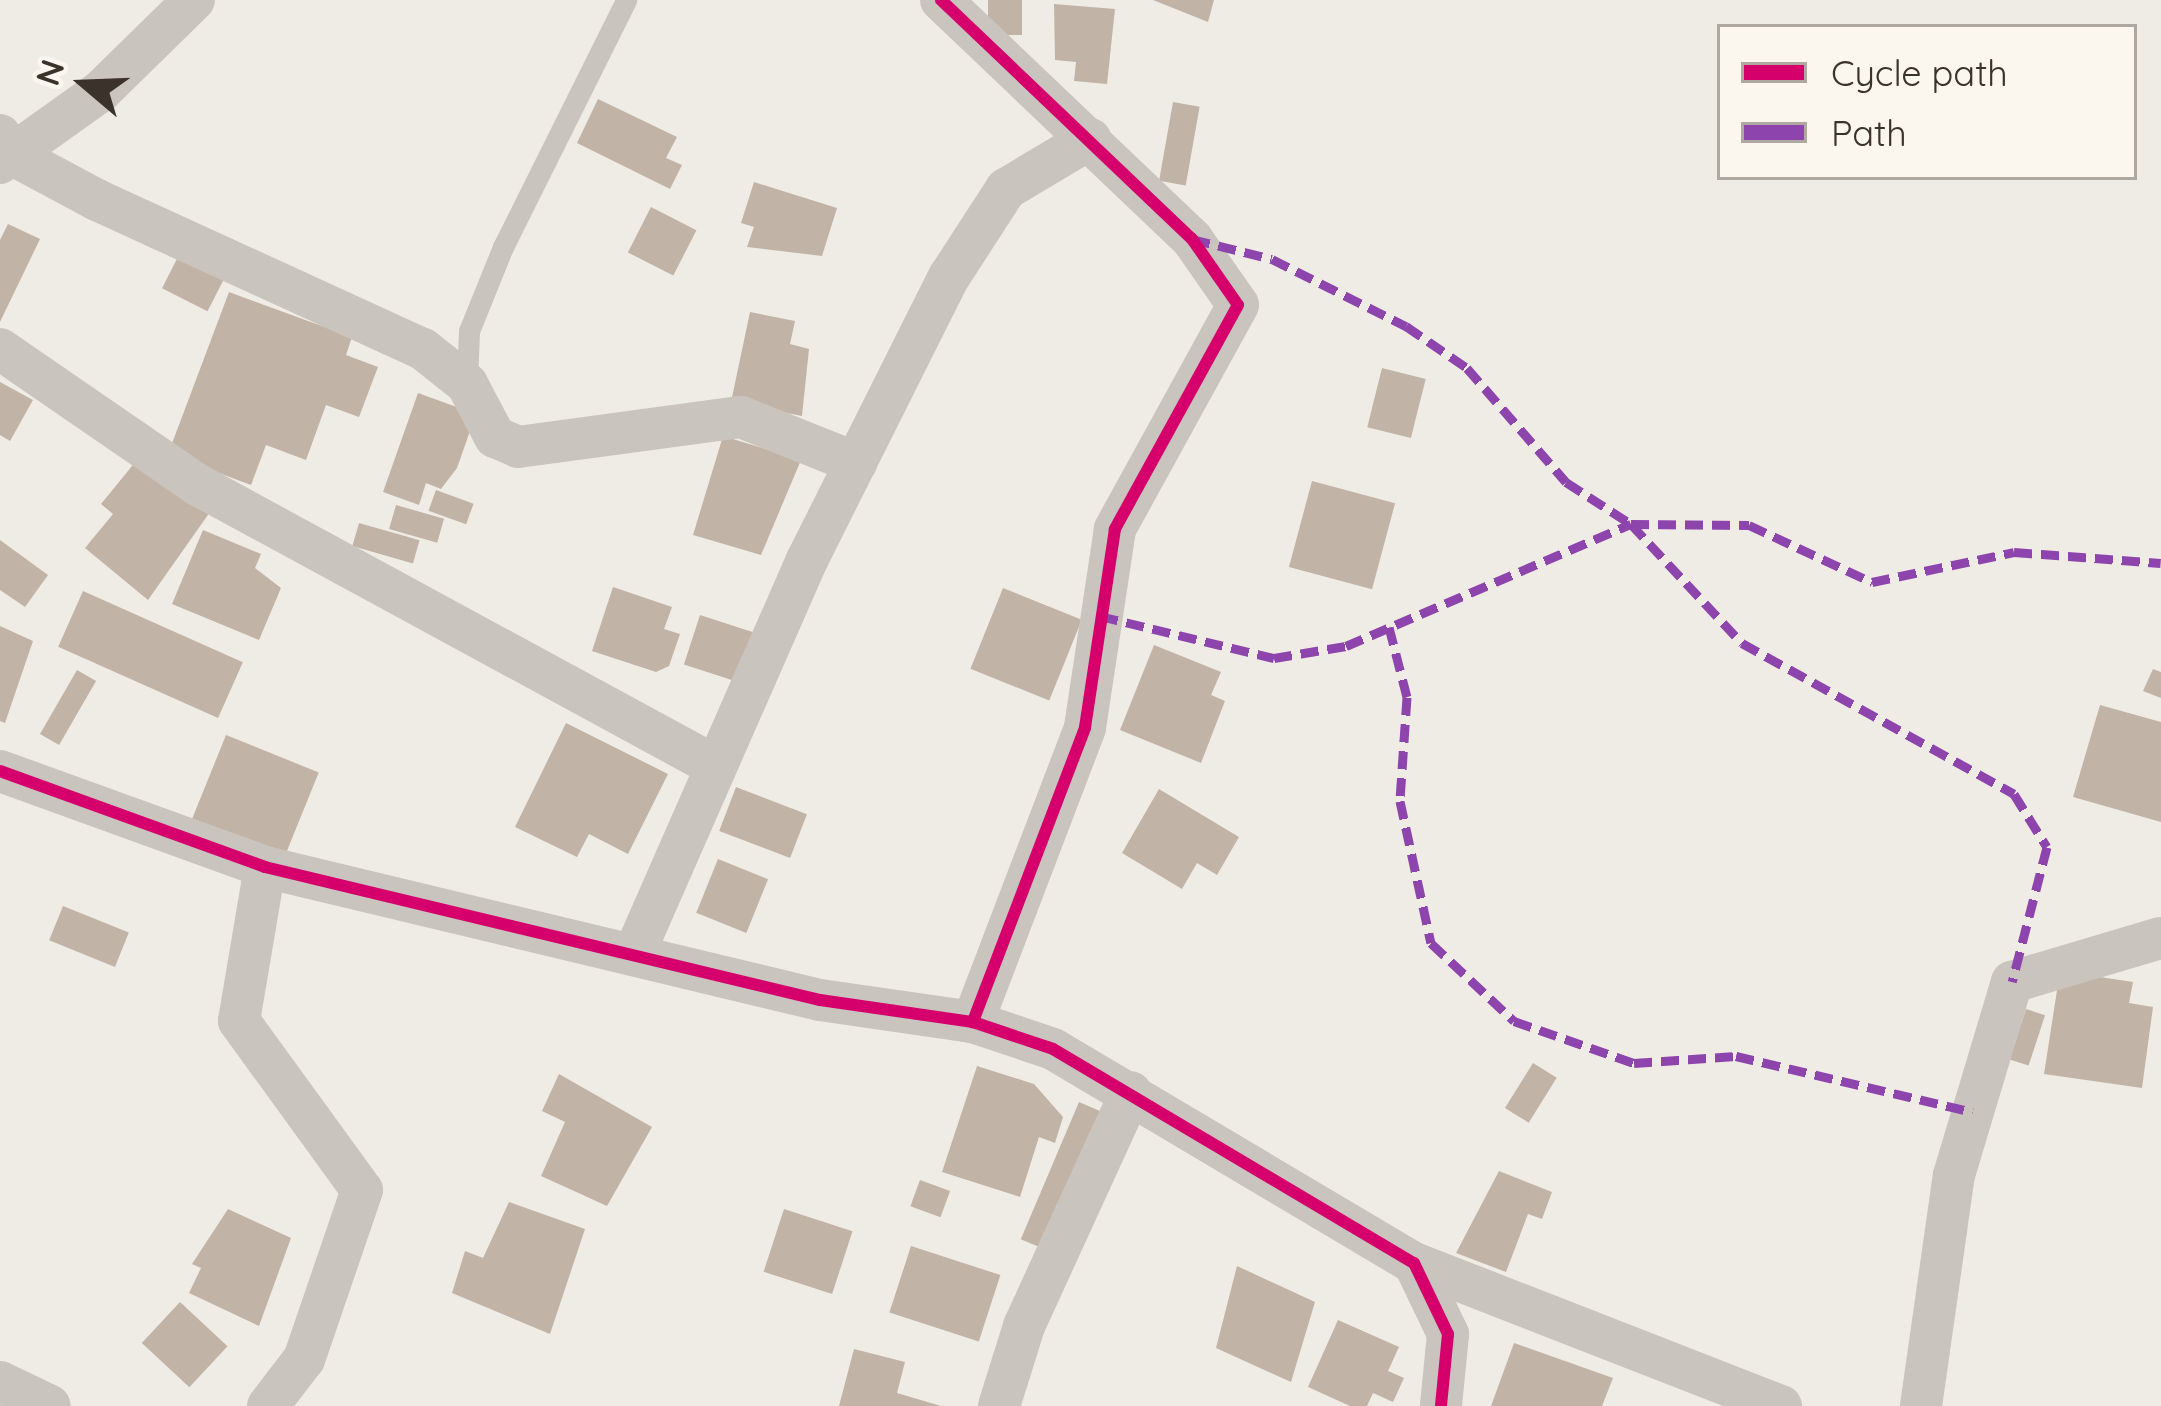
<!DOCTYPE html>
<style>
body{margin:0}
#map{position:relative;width:2161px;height:1406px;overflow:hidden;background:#efece5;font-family:Quicksand,sans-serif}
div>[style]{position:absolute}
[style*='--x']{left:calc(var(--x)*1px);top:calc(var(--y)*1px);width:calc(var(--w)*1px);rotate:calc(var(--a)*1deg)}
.building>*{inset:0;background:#c2b3a7;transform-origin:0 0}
.service>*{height:21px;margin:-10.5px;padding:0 10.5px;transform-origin:10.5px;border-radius:10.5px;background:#c9c4be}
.minor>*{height:42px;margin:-21px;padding:0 21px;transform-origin:21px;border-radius:21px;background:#c9c4be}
.quiet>*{height:9px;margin-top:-4.5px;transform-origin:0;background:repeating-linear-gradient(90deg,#8e44ad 0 18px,transparent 0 27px)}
.cycleway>*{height:12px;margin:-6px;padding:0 6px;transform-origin:6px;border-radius:6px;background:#d6006c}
span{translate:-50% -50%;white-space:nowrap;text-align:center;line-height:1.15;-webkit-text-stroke:12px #fbf6ee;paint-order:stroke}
.legend{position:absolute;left:1717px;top:24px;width:420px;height:156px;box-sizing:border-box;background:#fbf6ee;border:3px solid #aea8a0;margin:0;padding:15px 21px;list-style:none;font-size:36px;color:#3a322b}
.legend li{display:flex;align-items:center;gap:24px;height:60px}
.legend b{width:60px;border:3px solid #aea8a0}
.north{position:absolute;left:24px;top:24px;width:120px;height:120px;-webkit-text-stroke:9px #fbf6ee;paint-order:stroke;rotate:289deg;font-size:33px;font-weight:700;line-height:48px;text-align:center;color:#3a322b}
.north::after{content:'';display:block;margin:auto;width:42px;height:54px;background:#3a322b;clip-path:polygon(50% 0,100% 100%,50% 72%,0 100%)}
</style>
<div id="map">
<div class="building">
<div style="left:988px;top:0;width:34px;height:35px"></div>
<div style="clip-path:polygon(1153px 0,1214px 0,1208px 22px)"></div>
<div style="clip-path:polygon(1054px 4px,1115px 9px,1107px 84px,1074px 81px,1076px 62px,1055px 60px)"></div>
<div style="clip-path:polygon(598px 99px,677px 137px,666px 158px,682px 165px,670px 189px,577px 143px)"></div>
<div style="left:1173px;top:102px;width:27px;height:80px;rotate:10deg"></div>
<div style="clip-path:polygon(754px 182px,837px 208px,822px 256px,747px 247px,754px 227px,741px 223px)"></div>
<div style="left:651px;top:207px;width:51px;height:51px;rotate:27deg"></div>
<div style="clip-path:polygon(8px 224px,40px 239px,0 322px,0 240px)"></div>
<div style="left:182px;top:249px;width:51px;height:44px;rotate:27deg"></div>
<div style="clip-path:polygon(229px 292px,352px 337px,346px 355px,378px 367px,359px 417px,326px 405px,306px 460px,266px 445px,251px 485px,168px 454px)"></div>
<div style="clip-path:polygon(750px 312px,795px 321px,790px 344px,809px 349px,802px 416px,731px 402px)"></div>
<div style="left:1382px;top:368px;width:45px;height:61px;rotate:14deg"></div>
<div style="clip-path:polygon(0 382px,33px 400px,10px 441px,0 435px)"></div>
<div style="clip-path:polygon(418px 393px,476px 414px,457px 468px,441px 489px,426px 483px,419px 505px,383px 492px)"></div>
<div style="clip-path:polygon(723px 436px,801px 460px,761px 555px,693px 535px)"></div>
<div style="clip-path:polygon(141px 455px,210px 512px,148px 600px,85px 548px,113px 514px,101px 504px)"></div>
<div style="left:1312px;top:481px;width:86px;height:89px;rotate:15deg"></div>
<div style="left:436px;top:490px;width:40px;height:22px;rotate:20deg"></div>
<div style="left:396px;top:505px;width:50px;height:25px;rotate:16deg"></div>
<div style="left:359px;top:523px;width:63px;height:24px;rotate:16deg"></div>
<div style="clip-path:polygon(203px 530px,261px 554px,255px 568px,281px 588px,259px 640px,172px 604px)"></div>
<div style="clip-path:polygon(0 540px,48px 575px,25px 607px,0 590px)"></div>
<div style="clip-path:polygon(613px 587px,672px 607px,664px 629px,680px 634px,669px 666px,656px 672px,592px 651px)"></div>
<div style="left:1003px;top:588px;width:85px;height:87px;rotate:22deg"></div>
<div style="left:83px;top:591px;width:175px;height:61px;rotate:24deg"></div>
<div style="left:700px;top:615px;width:56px;height:52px;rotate:18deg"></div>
<div style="clip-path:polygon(0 626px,33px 641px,5px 723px,0 721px)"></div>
<div style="clip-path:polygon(1154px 645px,1221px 672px,1211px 695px,1225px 701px,1201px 763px,1120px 730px)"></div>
<div style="clip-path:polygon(2153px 669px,2161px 672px,2161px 698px,2143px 691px)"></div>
<div style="left:77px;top:670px;width:22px;height:74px;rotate:30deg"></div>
<div style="clip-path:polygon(2100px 705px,2161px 722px,2161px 822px,2073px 797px)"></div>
<div style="clip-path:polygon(566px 723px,668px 774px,628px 854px,589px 834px,577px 857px,515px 827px)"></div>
<div style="left:226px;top:735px;width:100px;height:98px;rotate:22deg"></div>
<div style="left:736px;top:787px;width:76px;height:47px;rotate:21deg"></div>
<div style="clip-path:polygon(1159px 789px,1239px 837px,1217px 875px,1197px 863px,1182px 889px,1122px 853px)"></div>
<div style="left:718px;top:859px;width:54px;height:58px;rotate:22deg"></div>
<div style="left:63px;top:906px;width:71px;height:37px;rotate:22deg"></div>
<div style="clip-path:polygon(2060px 971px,2133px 982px,2129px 1003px,2153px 1007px,2142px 1088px,2044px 1074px)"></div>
<div style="left:2026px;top:1009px;width:20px;height:53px;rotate:18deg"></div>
<div style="left:1533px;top:1063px;width:28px;height:53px;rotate:32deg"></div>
<div style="clip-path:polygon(977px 1066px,1034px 1084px,1063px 1117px,1055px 1143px,1039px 1137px,1020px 1197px,942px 1172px)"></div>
<div style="clip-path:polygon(559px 1074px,652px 1127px,607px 1206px,541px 1176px,565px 1122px,542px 1111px)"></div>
<div style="left:1079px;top:1102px;width:26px;height:149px;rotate:23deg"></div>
<div style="clip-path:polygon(1499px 1171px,1552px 1192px,1542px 1219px,1528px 1214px,1506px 1272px,1456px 1253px)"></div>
<div style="left:920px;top:1180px;width:32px;height:28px;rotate:20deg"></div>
<div style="clip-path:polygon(509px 1202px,585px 1229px,550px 1334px,452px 1293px,465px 1251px,483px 1258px)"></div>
<div style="clip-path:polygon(228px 1209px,291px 1238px,259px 1326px,189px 1293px,201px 1268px,192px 1264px)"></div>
<div style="left:784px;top:1209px;width:72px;height:66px;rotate:18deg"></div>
<div style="left:911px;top:1246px;width:94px;height:70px;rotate:18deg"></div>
<div style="clip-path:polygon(1237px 1266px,1315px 1302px,1291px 1382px,1216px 1348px)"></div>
<div style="left:180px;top:1302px;width:65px;height:56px;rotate:43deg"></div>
<div style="clip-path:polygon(1338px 1320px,1399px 1347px,1388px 1371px,1404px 1378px,1393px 1402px,1373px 1393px,1367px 1406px,1350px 1406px,1308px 1387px)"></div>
<div style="clip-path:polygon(1514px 1343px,1613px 1378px,1602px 1406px,1491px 1406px)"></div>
<div style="clip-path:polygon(854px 1349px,905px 1362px,897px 1393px,941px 1406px,839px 1406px)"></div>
</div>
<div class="service">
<div style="--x:467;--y:383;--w:52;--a:-87.8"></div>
<div style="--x:469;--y:331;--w:91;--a:-68"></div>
<div style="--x:503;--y:247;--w:276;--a:-63.5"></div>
</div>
<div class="minor">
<div style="--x:941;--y:0;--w:347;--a:43.6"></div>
<div style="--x:1192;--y:239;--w:80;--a:55.1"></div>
<div style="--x:1238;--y:305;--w:256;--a:118.8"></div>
<div style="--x:1115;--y:529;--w:201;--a:98.6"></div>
<div style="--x:1085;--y:728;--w:315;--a:110.9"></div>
<div style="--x:0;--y:135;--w:22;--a:60"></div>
<div style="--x:11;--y:154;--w:98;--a:28.1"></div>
<div style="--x:97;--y:200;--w:358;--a:24.6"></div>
<div style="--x:423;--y:349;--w:56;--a:38.5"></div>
<div style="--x:467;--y:384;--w:60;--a:62.2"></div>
<div style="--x:495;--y:437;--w:25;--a:23"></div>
<div style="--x:518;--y:447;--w:225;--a:-7.7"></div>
<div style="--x:741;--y:417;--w:124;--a:21.8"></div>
<div style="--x:0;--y:163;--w:124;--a:-35.5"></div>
<div style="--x:101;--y:91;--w:130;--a:-44.4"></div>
<div style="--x:0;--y:349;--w:240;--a:34.5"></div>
<div style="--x:198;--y:485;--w:588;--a:28.52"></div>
<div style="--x:0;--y:771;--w:282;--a:19.9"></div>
<div style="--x:265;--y:867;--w:571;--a:13.48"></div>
<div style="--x:820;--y:1000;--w:155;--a:8.2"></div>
<div style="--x:973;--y:1022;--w:84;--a:18.6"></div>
<div style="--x:1053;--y:1049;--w:420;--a:30.7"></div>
<div style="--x:1414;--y:1263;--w:79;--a:64.4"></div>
<div style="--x:1448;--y:1334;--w:72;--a:95.6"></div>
<div style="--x:265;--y:867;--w:156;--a:99.6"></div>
<div style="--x:239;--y:1021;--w:209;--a:54"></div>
<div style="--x:362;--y:1190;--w:179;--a:108.9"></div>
<div style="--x:304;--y:1359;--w:59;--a:127.5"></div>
<div style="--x:634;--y:954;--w:430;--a:-66.3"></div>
<div style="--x:807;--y:560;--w:317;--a:-63.4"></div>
<div style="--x:949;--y:277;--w:105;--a:-57.1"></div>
<div style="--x:1006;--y:189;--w:98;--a:-30.8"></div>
<div style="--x:1414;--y:1263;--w:394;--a:21.3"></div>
<div style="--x:0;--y:1382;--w:55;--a:25.6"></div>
<div style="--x:999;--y:1406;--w:84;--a:-72.6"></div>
<div style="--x:1024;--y:1326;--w:257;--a:-65.4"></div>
<div style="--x:1921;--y:1406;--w:233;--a:-81.9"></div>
<div style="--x:1954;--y:1175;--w:202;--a:-73.3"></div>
<div style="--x:2012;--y:982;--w:155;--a:-16.5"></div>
</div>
<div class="quiet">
<div style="--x:1192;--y:239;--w:82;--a:14"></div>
<div style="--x:1272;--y:259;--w:150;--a:26.6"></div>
<div style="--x:1406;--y:326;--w:74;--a:34.5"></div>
<div style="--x:1467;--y:368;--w:151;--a:49"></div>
<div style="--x:1566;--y:482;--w:77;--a:32.9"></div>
<div style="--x:1631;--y:524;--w:163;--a:47"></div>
<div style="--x:1742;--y:643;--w:311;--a:29"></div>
<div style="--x:2014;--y:794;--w:62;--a:58.1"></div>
<div style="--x:2047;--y:847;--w:139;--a:104.5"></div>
<div style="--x:1100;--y:616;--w:179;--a:13.6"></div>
<div style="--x:1274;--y:658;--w:73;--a:-9.5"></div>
<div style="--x:1346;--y:646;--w:310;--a:-23.2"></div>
<div style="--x:1631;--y:524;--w:118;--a:0.5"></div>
<div style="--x:1749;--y:525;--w:136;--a:24.9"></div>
<div style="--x:1872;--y:582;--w:145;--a:-11.9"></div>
<div style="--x:2014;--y:552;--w:147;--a:4.3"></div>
<div style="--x:1389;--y:627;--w:72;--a:75.6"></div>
<div style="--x:1407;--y:697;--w:104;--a:93.9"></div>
<div style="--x:1400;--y:801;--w:145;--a:77.7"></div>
<div style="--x:1431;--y:943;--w:114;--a:43.2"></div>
<div style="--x:1514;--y:1021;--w:127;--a:19.3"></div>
<div style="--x:1634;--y:1063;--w:102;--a:-3.9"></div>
<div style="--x:1736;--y:1056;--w:243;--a:13.3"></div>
</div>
<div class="cycleway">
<div style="--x:941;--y:0;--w:347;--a:43.6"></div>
<div style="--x:1192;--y:239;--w:80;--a:55.1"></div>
<div style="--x:1238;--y:305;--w:256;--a:118.8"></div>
<div style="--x:1115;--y:529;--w:201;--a:98.6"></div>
<div style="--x:1085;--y:728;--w:315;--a:110.9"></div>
<div style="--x:0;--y:771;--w:282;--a:19.9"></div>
<div style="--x:265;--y:867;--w:571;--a:13.48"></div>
<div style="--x:820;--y:1000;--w:155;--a:8.2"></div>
<div style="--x:973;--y:1022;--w:84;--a:18.6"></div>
<div style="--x:1053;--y:1049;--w:420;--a:30.7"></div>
<div style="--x:1414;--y:1263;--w:79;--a:64.4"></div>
<div style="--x:1448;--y:1334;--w:72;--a:95.6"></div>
</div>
<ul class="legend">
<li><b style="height:15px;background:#d6006c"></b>Cycle path</li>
<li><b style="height:15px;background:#8e44ad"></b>Path</li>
</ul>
<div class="north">N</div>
</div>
